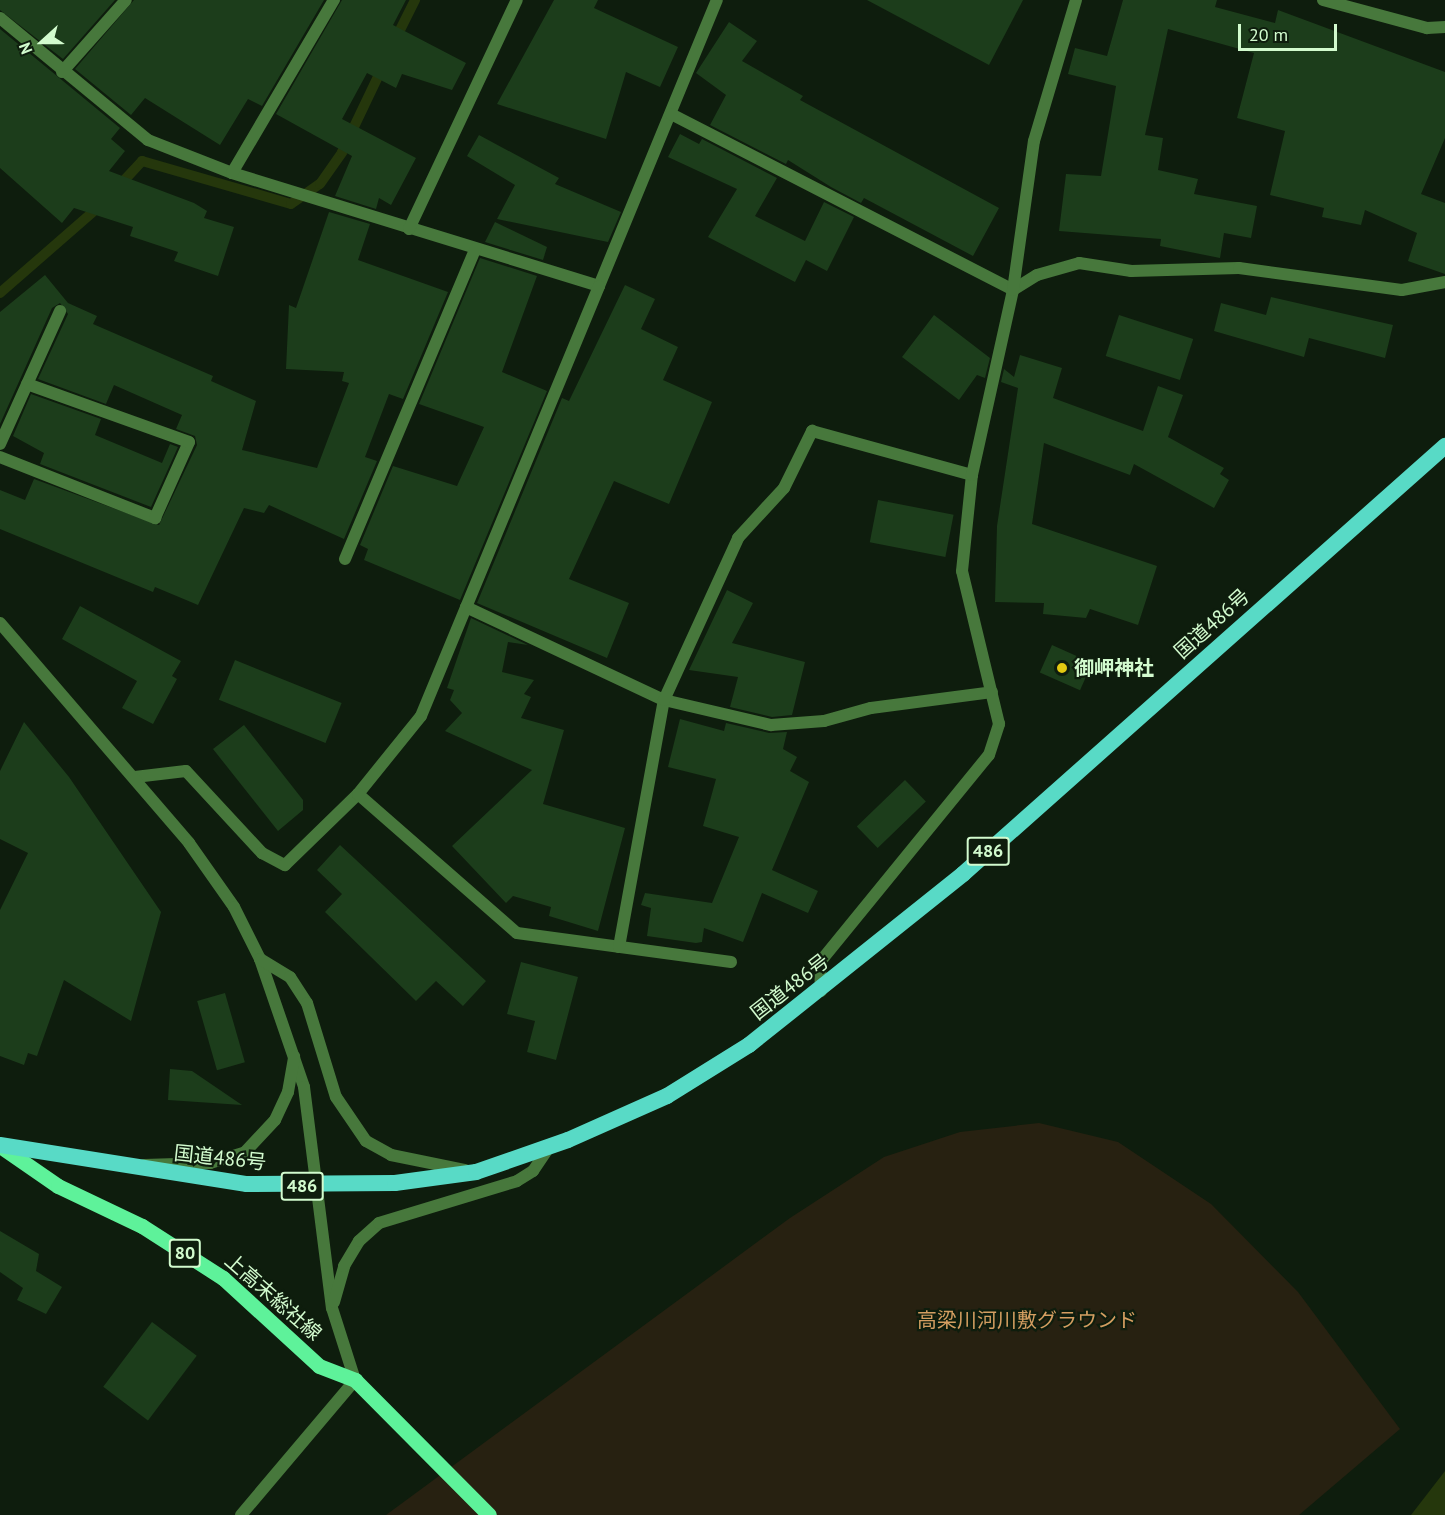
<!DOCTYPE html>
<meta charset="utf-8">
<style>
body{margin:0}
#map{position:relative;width:1445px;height:1515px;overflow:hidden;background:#0e1d0d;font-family:"PT Sans","Noto Sans JP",sans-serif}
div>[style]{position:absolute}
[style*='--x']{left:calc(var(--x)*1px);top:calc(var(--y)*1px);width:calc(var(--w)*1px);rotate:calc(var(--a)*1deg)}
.green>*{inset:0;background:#272111}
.water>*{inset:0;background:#25370c}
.stream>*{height:10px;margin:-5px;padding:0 5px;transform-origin:5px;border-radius:5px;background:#25370c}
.building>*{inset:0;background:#1c3d1b;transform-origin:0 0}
.minor>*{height:12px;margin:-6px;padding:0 6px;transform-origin:6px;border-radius:6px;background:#47783c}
.tertiary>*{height:12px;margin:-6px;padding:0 6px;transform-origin:6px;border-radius:6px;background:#47783c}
.primary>*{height:15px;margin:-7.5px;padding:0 7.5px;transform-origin:7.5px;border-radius:7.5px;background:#5ef29a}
.trunk>*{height:16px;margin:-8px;padding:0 8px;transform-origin:8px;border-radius:8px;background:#58dac6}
.dots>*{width:16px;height:16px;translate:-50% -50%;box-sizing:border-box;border:3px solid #0e1d0d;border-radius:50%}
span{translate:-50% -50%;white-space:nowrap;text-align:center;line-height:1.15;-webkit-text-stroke:4.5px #0e1d0d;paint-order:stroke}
.shield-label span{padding:2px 4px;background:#0e1d0d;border:2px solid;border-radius:4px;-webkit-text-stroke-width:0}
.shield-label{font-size:18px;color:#d2fbce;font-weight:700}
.street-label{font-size:20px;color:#d2fbce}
.poi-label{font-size:20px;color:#d2fbce;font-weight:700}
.left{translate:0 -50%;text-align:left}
.park-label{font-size:20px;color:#d49e61}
.north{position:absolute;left:12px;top:12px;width:60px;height:60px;-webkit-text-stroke:4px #0e1d0d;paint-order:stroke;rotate:249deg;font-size:16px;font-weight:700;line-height:24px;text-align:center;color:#d2fbce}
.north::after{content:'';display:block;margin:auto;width:21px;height:27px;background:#d2fbce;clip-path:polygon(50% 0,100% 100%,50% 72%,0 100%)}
.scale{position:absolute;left:1238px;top:24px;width:99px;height:27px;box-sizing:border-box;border:3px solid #d2fbce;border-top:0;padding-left:8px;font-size:18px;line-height:21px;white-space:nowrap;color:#d2fbce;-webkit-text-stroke:4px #0e1d0d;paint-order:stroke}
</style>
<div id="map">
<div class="green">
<div style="clip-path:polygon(1039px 1123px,1118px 1142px,1211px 1204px,1298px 1292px,1400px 1429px,1299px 1515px,386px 1515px,790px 1218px,884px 1157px,960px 1132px)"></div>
</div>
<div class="water">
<div style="clip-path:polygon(1445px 1471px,1445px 1515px,1411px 1515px)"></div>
</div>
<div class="stream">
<div style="--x:395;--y:40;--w:45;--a:-63.4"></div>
<div style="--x:117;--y:188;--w:37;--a:-47"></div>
<div style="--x:142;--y:161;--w:155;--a:16.1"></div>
<div style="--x:291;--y:204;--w:35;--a:-35"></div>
<div style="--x:320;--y:184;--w:39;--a:-55"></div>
<div style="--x:342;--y:152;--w:93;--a:-64.5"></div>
<div style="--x:0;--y:293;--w:135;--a:-41.1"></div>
</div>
<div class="building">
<div style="clip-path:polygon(0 0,115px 0,63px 59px,0 10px)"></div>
<div style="clip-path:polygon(134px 0,324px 0,262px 106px,248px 99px,220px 145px,145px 98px,131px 115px,75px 69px)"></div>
<div style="clip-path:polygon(342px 0,406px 0,393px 25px,466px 63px,452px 90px,402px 74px,396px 88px,367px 73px,342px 119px,416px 158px,391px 205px,379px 198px,376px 209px,335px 196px,352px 156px,276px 114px)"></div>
<div style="clip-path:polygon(554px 0,598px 0,594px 8px,678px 47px,660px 87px,626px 72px,606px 139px,497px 104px)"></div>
<div style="clip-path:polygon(867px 0,1023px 0,989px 65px)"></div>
<div style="clip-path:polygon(1123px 0,1217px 0,1215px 7px,1275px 23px,1278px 10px,1445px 72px,1445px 138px,1421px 194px,1445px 203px,1445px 274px,1408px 261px,1417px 233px,1365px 210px,1361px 225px,1322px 217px,1324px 208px,1270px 195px,1285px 131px,1237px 118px,1254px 53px,1168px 29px,1145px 135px,1163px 138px,1158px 170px,1198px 179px,1194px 194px,1257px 206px,1251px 238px,1224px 233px,1220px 258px,1160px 246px,1161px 239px,1059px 231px,1066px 174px,1101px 176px,1116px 86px,1068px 74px,1075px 48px,1107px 56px)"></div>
<div style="clip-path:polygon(729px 22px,757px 41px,742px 61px,803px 96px,800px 100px,999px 208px,973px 256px,864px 198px,861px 203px,831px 187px,788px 160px,786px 164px,710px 125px,726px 95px,696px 73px)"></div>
<div style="clip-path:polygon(0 29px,120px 128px,111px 139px,125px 151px,109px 171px,194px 203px,207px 211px,204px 218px,234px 227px,218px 276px,174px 261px,178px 252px,130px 236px,133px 227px,74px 208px,62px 223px,0 168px)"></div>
<div style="clip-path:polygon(680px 134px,699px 144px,702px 139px,777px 178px,755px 216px,805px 241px,824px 202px,854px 217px,827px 271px,806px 260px,795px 282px,708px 237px,737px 189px,668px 157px)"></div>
<div style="clip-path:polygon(479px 135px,559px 178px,555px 184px,621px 212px,608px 242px,497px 219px,515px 185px,467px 156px)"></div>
<div style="clip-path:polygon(329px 212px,370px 224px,358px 260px,448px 292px,403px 399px,389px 394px,365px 457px,377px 461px,344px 539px,269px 505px,264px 513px,244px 508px,198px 605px,155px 587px,153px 592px,0 529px,0 490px,25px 500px,34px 479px,159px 525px,197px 445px,195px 436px,176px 429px,182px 415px,114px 385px,106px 404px,38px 379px,68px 314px,60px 303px,52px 308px,0 424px,0 312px,45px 275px,68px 303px,97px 316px,93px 324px,213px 376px,211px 381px,256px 401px,242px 450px,317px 468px,349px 383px,342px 381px,344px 372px,286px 369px,289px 305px,296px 308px)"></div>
<div style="clip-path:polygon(495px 222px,547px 247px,543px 260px,485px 242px)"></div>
<div style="clip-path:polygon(480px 258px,537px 276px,502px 372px,547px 391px,460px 600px,364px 560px,368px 549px,360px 545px,393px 466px,457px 486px,484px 427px,419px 404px)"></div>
<div style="clip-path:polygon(625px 285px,655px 299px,641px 329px,678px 347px,663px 380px,712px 402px,669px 504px,614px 481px,569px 579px,629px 603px,607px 658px,477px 603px,562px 398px,569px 401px)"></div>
<div style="clip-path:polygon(1271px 297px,1393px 325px,1385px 358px,1309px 338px,1304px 357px,1214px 331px,1221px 303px,1266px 315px)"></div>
<div style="clip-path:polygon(934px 315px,990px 358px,985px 378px,977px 375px,959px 400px,902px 357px)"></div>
<div style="left:1119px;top:315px;width:78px;height:43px;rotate:18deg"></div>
<div style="clip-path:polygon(1020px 355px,1062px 368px,1053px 398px,1143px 431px,1158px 386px,1183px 395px,1168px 437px,1224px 468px,1220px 474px,1229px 480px,1214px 508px,1134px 464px,1130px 475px,1044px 443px,1032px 524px,1157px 566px,1138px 625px,1090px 609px,1086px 618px,1043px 614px,1044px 603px,995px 602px,997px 526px,1018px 388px,1001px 382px,1004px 369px,1014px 377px)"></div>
<div style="clip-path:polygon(31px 394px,101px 419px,95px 435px,162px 463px,170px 444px,178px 447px,151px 507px,40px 464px,44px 453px,13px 436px)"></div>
<div style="left:878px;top:500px;width:77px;height:43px;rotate:11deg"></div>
<div style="clip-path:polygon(727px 590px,753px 603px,732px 643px,805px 662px,792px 715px,772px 717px,730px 707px,738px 677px,689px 670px)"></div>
<div style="clip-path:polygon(80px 606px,181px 661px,172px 676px,177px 679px,153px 724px,122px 708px,137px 681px,62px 639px)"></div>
<div style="clip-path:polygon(471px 618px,528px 645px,508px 642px,502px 672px,534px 680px,524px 694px,531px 697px,521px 718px,564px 730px,543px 804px,625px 828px,598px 931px,549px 916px,551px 907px,513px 896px,506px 903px,452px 846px,532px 770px,445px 731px,462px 713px,450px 700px,454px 690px,447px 688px)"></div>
<div style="left:1052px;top:645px;width:44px;height:30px;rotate:24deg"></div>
<div style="left:235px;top:660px;width:115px;height:43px;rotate:22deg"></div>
<div style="clip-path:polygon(680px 719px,724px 731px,726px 723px,769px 733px,787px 732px,783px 749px,797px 757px,790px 771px,809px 782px,772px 870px,818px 891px,808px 913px,762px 893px,743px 942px,704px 928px,702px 942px,696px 943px,647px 936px,651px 908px,641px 905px,645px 893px,712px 903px,739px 837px,703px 826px,716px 779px,668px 767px)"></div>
<div style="clip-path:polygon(24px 722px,69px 777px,161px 912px,131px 1021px,64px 980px,37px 1056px,28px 1053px,24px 1065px,0 1056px,0 910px,28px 853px,0 839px,0 771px)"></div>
<div style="clip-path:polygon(244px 725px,303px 800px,303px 810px,278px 831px,213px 749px)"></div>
<div style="left:905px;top:780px;width:30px;height:67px;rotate:46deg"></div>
<div style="clip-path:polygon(340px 845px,486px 981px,463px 1006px,436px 981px,416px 1001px,325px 912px,342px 894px,317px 870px)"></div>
<div style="clip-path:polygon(521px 962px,578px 977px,556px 1060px,527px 1052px,535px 1021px,507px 1014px)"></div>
<div style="left:225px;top:993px;width:72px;height:29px;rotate:74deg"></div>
<div style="clip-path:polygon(170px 1069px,192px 1071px,242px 1105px,168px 1100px)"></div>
<div style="clip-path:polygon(0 1231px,39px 1254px,36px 1271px,62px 1287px,46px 1314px,17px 1300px,23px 1288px,0 1272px)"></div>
<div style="left:152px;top:1322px;width:56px;height:81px;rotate:37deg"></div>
</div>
<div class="minor">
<div style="--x:1323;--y:0;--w:108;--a:15.1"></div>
<div style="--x:1427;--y:28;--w:18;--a:-3"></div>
<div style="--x:0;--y:18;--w:192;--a:39.5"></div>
<div style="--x:148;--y:140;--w:90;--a:21.4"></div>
<div style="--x:232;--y:173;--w:384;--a:17.1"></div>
<div style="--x:599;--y:286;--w:309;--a:-67.6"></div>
<div style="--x:62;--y:72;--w:96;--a:-48.4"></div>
<div style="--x:671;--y:114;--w:385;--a:27.2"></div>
<div style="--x:232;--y:173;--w:201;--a:-59.5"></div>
<div style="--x:409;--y:229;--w:253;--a:-64.8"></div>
<div style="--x:1013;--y:290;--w:28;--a:-32"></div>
<div style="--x:1037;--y:275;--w:44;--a:-15.9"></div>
<div style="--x:1079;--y:263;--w:53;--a:8.7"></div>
<div style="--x:1131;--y:271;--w:108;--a:-1.6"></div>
<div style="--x:1239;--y:268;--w:164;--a:7.7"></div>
<div style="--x:1402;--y:290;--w:44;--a:-10.5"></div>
<div style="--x:0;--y:444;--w:146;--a:-65.7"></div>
<div style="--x:0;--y:457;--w:167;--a:21.5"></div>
<div style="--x:155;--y:518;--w:83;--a:-65.9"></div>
<div style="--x:189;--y:442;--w:172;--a:-160.3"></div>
<div style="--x:345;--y:559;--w:336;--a:-67.2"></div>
<div style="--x:466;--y:607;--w:219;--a:25.2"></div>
<div style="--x:664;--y:700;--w:110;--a:13.2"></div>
<div style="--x:771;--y:725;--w:53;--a:-4.3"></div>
<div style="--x:824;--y:721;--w:49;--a:-15.5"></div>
<div style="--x:871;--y:708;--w:122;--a:-7.5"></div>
<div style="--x:135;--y:777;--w:51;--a:-6.7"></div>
<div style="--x:186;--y:771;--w:112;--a:47.2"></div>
<div style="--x:262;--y:853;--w:26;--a:28"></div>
<div style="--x:285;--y:865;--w:102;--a:-44.2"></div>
<div style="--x:358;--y:794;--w:100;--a:-51.1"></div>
<div style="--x:421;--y:716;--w:465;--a:-67.5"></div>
<div style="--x:358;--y:794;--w:211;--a:41.2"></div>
<div style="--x:517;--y:933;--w:216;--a:7.7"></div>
<div style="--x:619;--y:947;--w:251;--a:-79.7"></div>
<div style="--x:664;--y:700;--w:178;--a:-65.4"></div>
<div style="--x:738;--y:538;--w:68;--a:-47.4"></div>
<div style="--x:784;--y:488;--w:64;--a:-63.8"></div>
<div style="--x:812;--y:431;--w:166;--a:15.4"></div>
<div style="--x:821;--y:991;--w:29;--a:-92"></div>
<div style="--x:820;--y:962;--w:267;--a:-50.8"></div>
<div style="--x:989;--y:755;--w:33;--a:-72"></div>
<div style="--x:999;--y:724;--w:157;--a:-103.6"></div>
<div style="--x:962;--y:571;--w:97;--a:-84.1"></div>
<div style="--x:972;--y:475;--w:189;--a:-77.5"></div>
<div style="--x:1013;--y:290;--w:150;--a:-82"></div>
<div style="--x:1034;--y:141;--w:147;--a:-73.4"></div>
<div style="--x:241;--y:1515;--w:177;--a:-49.8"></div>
</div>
<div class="tertiary">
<div style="--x:0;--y:623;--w:290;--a:49.3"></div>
<div style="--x:189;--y:843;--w:78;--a:54.9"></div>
<div style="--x:234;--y:907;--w:58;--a:63.4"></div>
<div style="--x:260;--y:959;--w:135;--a:71"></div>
<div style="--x:304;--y:1087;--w:223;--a:82.8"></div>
<div style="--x:332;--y:1308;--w:76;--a:72.3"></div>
<div style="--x:260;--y:959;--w:35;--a:31"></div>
<div style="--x:290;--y:977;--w:31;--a:57"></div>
<div style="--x:307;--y:1003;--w:98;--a:72.9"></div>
<div style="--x:336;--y:1097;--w:53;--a:55.7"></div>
<div style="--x:366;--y:1141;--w:29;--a:29"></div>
<div style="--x:391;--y:1155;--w:76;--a:11.5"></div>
<div style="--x:144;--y:1165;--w:66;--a:-1.7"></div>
<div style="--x:210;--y:1163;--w:37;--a:-17"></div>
<div style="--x:245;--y:1152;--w:44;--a:-46.8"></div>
<div style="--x:275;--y:1120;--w:31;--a:-65"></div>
<div style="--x:288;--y:1092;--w:36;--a:-80"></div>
<div style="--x:334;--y:1302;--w:37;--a:-74"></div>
<div style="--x:344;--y:1266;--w:29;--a:-59"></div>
<div style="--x:359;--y:1241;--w:27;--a:-42"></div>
<div style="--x:379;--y:1223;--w:144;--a:-16.9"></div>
<div style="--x:517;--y:1181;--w:19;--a:-32"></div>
<div style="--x:533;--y:1171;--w:29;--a:-56"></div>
</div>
<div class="primary">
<div style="--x:0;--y:1146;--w:70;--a:34.6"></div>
<div style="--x:58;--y:1186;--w:93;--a:25.5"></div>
<div style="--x:142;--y:1226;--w:96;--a:32.7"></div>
<div style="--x:223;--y:1278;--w:130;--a:42.5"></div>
<div style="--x:319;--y:1366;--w:39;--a:21"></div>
<div style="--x:355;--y:1380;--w:190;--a:45.2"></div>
</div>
<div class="trunk">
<div style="--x:0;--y:1145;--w:250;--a:9"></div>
<div style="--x:247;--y:1184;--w:148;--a:-0.4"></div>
<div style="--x:395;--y:1183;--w:82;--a:-7.7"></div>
<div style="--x:476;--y:1172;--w:97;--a:-19.2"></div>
<div style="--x:568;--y:1140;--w:108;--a:-24"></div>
<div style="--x:667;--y:1096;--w:97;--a:-31.9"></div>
<div style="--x:749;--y:1045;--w:274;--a:-38.6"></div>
<div style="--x:963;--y:874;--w:645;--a:-41.6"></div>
</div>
<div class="dots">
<div style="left:1062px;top:668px;background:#e2c912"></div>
</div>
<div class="shield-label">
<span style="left:988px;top:851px">486</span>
<span style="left:302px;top:1186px">486</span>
<span style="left:185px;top:1253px">80</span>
</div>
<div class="street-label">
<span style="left:1212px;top:624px;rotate:-42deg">国道486号</span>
<span style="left:790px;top:987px;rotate:-38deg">国道486号</span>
<span style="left:220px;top:1158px;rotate:6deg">国道486号</span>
<span style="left:273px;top:1297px;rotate:41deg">上高末総社線</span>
</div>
<div class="poi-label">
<span class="left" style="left:1074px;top:668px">御岬神社</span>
</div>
<div class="park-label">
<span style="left:1027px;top:1320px">高梁川河川敷グラウンド</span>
</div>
<div class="north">N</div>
<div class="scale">20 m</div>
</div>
